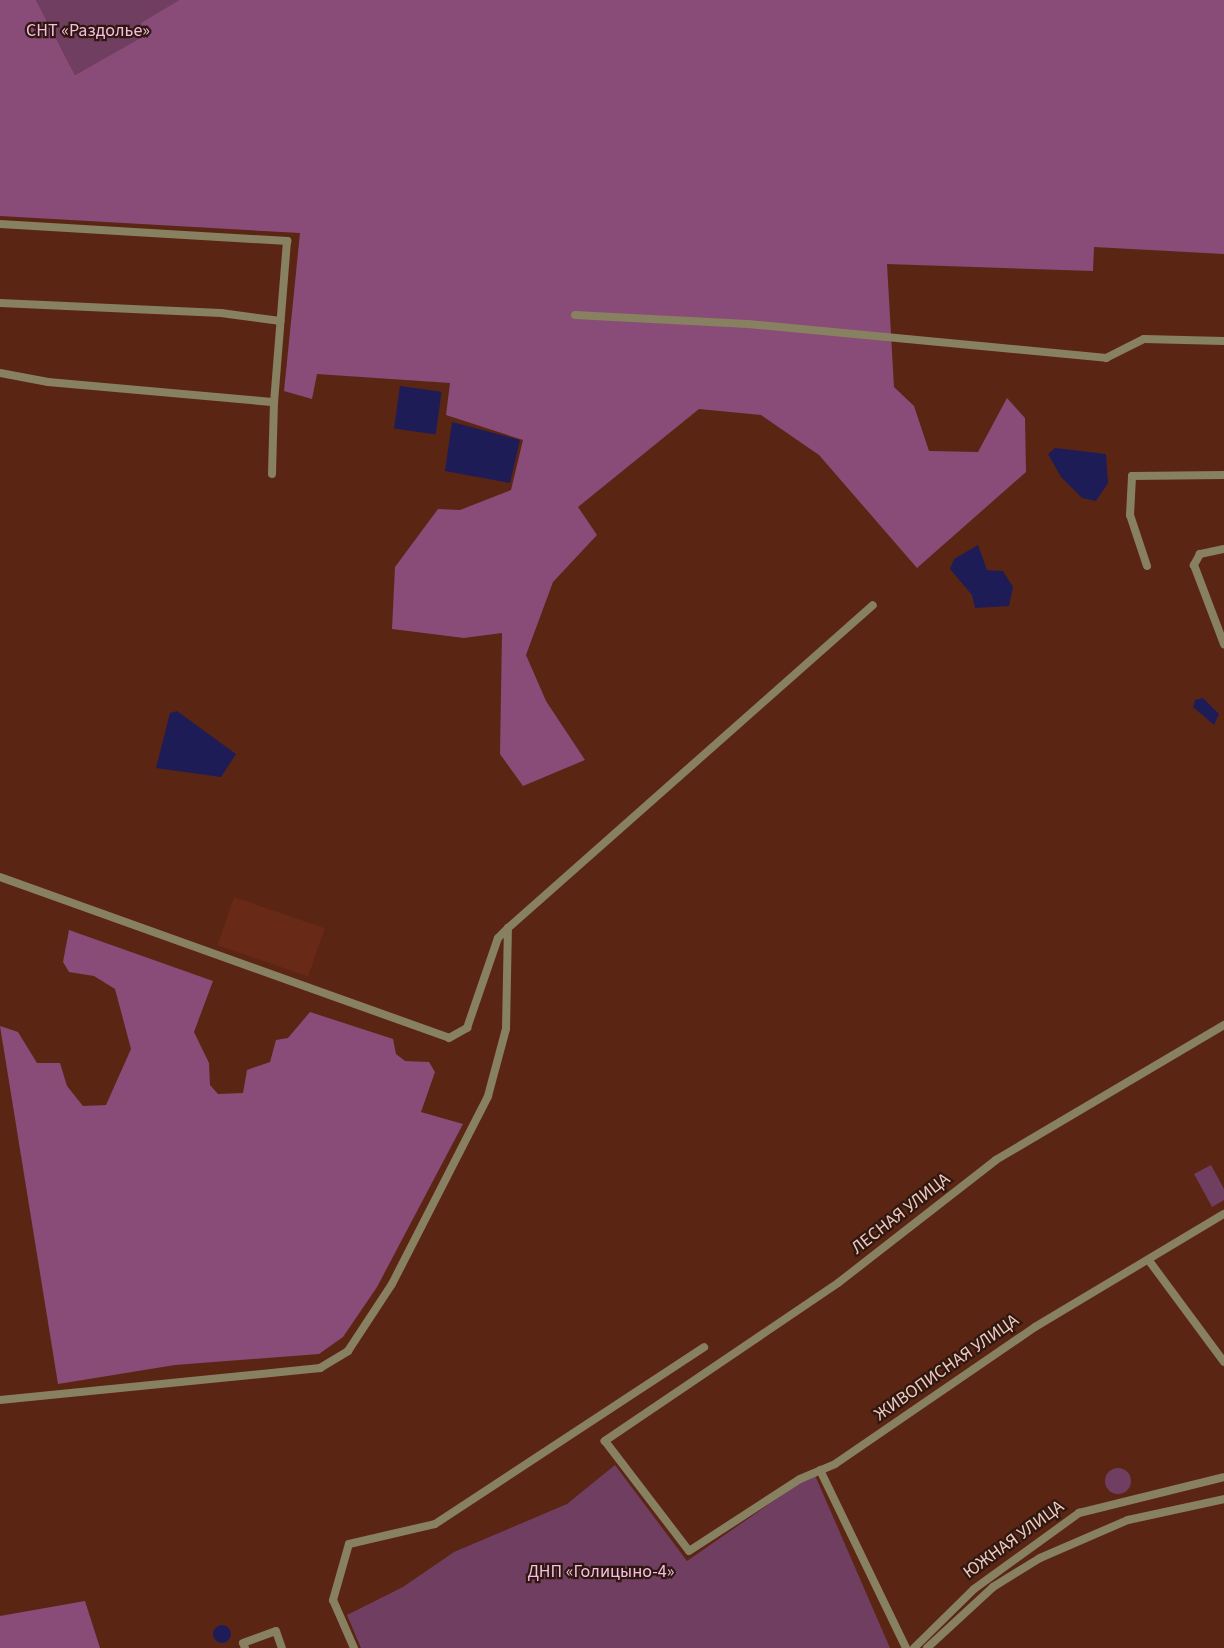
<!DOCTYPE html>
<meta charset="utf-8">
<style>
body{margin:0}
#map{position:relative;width:1224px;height:1648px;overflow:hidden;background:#5b2514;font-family:"Source Sans 3",sans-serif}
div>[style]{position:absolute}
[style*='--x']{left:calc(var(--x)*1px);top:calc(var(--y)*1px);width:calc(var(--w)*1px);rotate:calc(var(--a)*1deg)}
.built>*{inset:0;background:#682a16;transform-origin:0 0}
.green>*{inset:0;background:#6f3e61}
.round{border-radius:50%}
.forest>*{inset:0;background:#894b78}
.water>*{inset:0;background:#1e1c57;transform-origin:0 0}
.minor>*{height:8px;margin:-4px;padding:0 4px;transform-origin:4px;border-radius:4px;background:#878161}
span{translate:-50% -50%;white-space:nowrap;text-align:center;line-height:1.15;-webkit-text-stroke:4.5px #301810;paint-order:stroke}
.park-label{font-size:18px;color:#f5bee3}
.street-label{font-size:18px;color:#edcbc0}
</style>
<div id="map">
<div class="built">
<div style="left:234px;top:897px;width:96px;height:51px;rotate:19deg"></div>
</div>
<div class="green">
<div style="clip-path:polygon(36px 0,179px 0,142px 23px,147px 35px,75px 75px)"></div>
<div style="clip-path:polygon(1211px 1165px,1224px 1189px,1224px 1200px,1212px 1207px,1194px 1174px)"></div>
<div style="clip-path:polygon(615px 1465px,687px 1561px,814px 1473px,890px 1648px,361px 1648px,347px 1615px,403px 1587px,454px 1552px,567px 1504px)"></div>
<div class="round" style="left:1105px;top:1468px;width:26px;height:26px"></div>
</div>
<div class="forest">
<div style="clip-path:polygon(0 0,36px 0,75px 75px,146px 35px,141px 23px,179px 0,1224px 0,1224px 254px,1094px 247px,1093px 271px,887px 264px,894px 387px,914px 406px,929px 451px,978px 452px,1007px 398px,1025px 418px,1026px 472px,917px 568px,819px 455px,761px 415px,699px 409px,578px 507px,597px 535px,553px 582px,526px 655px,546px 701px,585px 760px,523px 786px,500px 754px,502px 633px,464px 638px,392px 629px,395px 567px,438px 509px,460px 510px,511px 490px,523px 440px,446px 415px,450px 383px,317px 374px,312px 399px,284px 391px,300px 233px,0 216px)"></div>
<div style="clip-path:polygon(69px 930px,213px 981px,194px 1032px,209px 1063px,210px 1085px,218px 1094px,243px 1093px,247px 1070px,270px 1062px,276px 1040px,288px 1038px,310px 1012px,393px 1039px,396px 1054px,405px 1061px,429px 1062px,435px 1072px,421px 1112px,463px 1124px,377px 1287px,343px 1337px,319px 1354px,175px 1365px,58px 1384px,0 1026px,18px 1032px,37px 1063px,60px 1063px,67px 1086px,83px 1106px,106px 1105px,131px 1049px,115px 989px,94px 976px,69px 972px,63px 962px)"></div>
<div style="clip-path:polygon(85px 1601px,100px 1648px,0 1648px,0 1616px)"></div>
</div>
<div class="water">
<div style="left:400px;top:386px;width:42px;height:43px;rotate:8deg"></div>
<div style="clip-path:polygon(452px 422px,520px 440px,510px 483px,445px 471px)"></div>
<div style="clip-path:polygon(1055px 448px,1106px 454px,1108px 483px,1096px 501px,1082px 498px,1061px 477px,1048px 454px)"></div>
<div style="clip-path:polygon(978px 545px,987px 570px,1003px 571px,1013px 587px,1009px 606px,975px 608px,972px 595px,950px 569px,954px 559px)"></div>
<div style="clip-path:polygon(1203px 698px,1219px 714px,1214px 725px,1193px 707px,1195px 700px)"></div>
<div style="clip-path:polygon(177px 711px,236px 754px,221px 777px,156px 768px,170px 713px)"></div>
<div class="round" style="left:213px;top:1625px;width:18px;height:18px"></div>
</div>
<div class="minor">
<div style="--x:0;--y:224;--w:288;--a:3.4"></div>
<div style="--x:287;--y:241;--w:162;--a:94.6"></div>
<div style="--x:0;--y:303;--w:221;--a:2.6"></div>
<div style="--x:221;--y:313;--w:60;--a:7.7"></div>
<div style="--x:575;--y:315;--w:173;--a:3"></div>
<div style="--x:748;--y:324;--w:360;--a:5.4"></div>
<div style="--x:1106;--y:358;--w:42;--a:-26.6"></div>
<div style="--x:1144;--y:339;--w:80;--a:1.4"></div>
<div style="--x:0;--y:373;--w:49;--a:10.6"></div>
<div style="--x:48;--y:382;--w:227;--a:5.1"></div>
<div style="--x:274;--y:402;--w:72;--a:91.6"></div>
<div style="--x:1224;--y:549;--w:25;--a:168"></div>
<div style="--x:1200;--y:554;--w:13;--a:119"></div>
<div style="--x:1194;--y:565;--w:85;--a:69.2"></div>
<div style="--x:1147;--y:566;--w:54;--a:-108.4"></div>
<div style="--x:1130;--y:515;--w:39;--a:-87"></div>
<div style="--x:1132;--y:476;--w:92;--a:-0.6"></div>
<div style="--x:0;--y:877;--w:477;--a:19.7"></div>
<div style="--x:449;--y:1038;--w:21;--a:-29"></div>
<div style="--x:467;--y:1028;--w:95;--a:-71"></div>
<div style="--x:498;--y:938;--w:14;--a:-45"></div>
<div style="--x:1224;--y:1025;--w:265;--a:149.4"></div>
<div style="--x:996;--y:1160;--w:200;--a:142.1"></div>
<div style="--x:838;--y:1283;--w:282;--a:145.9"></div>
<div style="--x:605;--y:1441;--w:138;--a:52.6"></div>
<div style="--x:689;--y:1551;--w:132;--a:-33"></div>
<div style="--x:800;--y:1479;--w:38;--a:-23"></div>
<div style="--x:835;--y:1464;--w:242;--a:-34.4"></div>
<div style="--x:1035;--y:1327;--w:220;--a:-30.9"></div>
<div style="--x:1150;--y:1262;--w:124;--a:53.5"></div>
<div style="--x:0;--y:1400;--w:322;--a:-5.7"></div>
<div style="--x:320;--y:1368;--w:33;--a:-31"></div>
<div style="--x:348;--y:1351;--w:80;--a:-56.7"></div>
<div style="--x:392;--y:1284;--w:211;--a:-62.9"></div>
<div style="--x:488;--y:1096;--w:69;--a:-75"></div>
<div style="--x:506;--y:1029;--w:101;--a:-88.9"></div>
<div style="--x:508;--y:928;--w:487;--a:-41.5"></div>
<div style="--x:820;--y:1470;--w:198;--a:64.2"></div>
<div style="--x:245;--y:1648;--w:5;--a:-112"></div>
<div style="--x:243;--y:1643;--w:35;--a:-20"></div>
<div style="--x:276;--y:1631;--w:18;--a:71"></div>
<div style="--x:354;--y:1648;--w:52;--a:-113.6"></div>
<div style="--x:333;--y:1600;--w:58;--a:-74.1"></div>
<div style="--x:349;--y:1544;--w:88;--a:-13.1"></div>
<div style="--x:435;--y:1524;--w:322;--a:-33.3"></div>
<div style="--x:914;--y:1648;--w:84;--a:-44.5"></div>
<div style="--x:974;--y:1589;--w:130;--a:-35.9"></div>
<div style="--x:1079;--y:1513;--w:149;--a:-13.9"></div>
<div style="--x:927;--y:1648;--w:90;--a:-42.7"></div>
<div style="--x:993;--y:1587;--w:55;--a:-31.7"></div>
<div style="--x:1040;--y:1558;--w:96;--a:-23.4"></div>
<div style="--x:1128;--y:1520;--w:98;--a:-12.3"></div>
</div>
<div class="park-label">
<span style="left:88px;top:31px">СНТ «Раздолье»</span>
<span style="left:601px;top:1572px">ДНП «Голицыно-4»</span>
</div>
<div class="street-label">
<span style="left:901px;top:1214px;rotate:-38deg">ЛЕСНАЯ УЛИЦА</span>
<span style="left:947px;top:1368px;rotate:-35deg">ЖИВОПИСНАЯ УЛИЦА</span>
<span style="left:1014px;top:1540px;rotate:-36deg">ЮЖНАЯ УЛИЦА</span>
</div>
</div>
